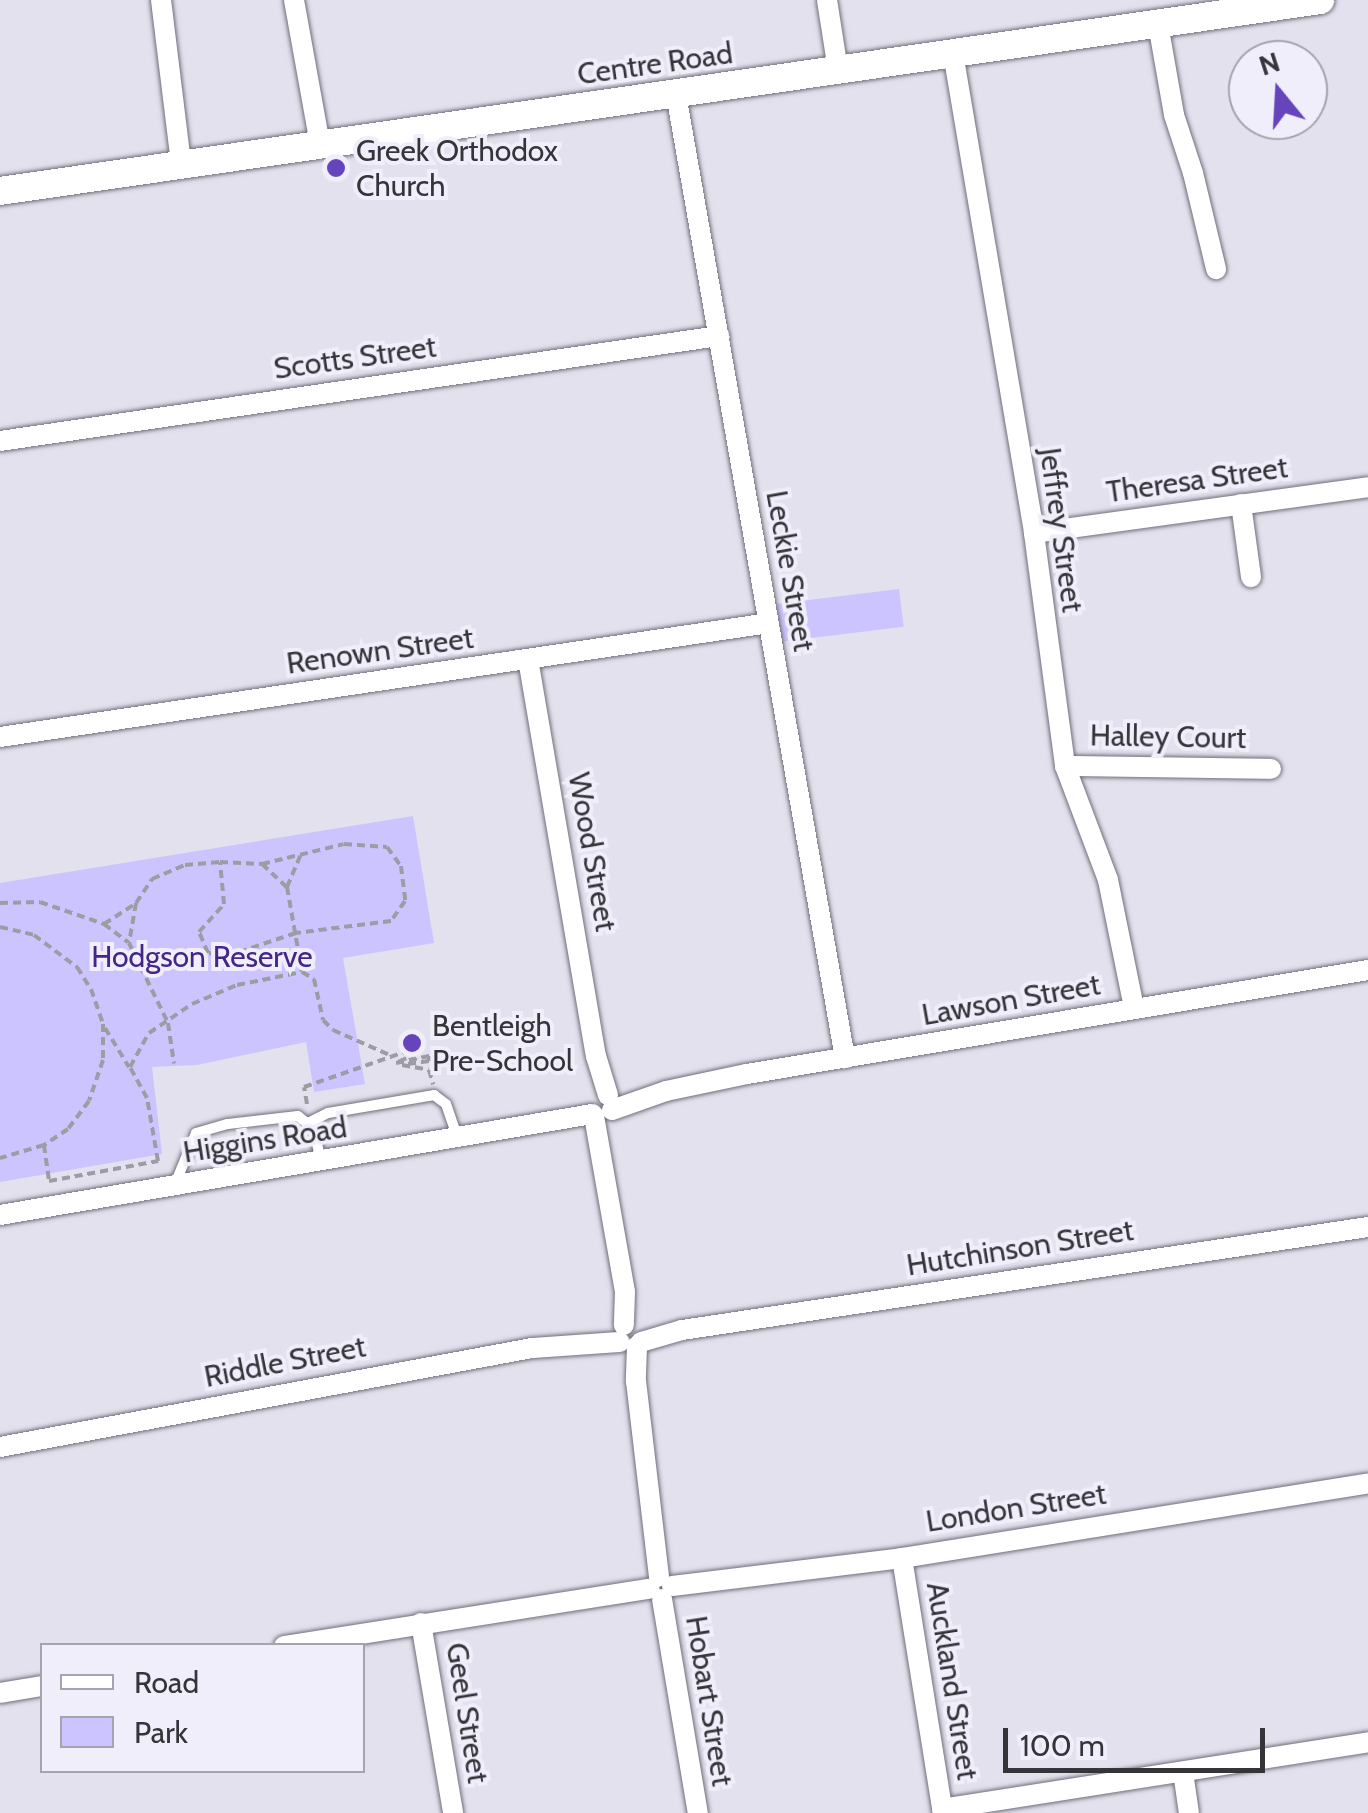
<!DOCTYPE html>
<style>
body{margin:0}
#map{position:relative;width:1368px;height:1813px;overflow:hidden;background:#e2e1ed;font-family:Cabin,sans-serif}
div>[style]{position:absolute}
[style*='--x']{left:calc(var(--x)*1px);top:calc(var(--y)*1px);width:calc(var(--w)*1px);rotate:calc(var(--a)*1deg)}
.green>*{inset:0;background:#ccc4fe;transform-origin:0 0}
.path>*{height:4px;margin-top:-2px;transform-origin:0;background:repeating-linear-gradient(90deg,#9d9ca5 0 8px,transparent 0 13px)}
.roads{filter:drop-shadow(0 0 2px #706f7a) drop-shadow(0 0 2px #706f7a)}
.lane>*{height:10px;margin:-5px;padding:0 5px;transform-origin:5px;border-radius:5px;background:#fff}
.street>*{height:20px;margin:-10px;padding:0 10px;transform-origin:10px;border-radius:10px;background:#fff}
.secondary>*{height:28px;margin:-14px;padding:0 14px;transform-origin:14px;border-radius:14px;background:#fff}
.dots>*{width:28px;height:28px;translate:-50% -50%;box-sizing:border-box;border:5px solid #efeefa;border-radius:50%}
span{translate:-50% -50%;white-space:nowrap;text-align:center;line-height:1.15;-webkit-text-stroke:8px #efeefa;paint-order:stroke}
.street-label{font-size:30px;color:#353439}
.poi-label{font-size:30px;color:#353439}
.left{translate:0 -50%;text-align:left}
.park-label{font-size:30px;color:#432686}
.legend{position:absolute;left:40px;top:1643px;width:325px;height:130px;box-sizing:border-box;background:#efeefa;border:2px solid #a5a4ad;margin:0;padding:12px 18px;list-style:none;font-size:30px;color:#353439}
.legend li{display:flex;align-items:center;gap:20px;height:50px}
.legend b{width:50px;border:2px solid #a5a4ad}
.north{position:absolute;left:1228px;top:40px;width:100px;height:100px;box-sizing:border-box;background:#efeefa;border:2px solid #a5a4ad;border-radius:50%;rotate:342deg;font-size:28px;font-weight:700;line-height:40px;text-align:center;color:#353439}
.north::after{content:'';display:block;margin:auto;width:35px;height:45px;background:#6544bc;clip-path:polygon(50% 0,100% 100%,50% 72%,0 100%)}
.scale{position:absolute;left:1003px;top:1728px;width:262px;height:45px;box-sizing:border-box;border:5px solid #353439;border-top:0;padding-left:12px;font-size:30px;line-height:35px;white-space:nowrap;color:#353439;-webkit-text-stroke:8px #efeefa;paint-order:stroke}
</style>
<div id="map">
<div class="green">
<div style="left:899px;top:589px;width:38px;height:124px;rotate:83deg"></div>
<div style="clip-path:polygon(413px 816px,434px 943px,343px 958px,365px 1084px,314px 1092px,306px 1042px,197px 1065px,152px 1067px,162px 1154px,0 1182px,0 883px)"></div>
</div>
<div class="path">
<div style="--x:262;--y:864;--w:34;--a:43"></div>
<div style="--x:287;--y:887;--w:86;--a:80"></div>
<div style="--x:302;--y:972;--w:14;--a:30"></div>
<div style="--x:314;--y:979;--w:42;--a:77.6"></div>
<div style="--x:323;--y:1020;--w:14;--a:45"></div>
<div style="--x:333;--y:1030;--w:64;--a:23.8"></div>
<div style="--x:287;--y:887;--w:34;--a:-67"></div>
<div style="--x:0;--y:903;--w:40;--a:-1.4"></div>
<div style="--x:40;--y:902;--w:68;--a:19"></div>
<div style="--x:104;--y:924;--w:38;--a:-33"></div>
<div style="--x:136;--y:903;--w:29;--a:-56"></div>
<div style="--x:152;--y:879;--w:36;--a:-23"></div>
<div style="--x:185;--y:865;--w:35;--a:-5"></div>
<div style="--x:220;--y:862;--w:42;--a:2.7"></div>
<div style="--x:262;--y:864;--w:84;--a:-13.7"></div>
<div style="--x:344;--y:844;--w:43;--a:4"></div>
<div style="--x:387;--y:847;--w:24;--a:54"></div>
<div style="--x:401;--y:866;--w:35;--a:83"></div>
<div style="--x:405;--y:901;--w:24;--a:125"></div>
<div style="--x:391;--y:921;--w:96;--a:172.8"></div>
<div style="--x:296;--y:933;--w:70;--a:161.6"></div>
<div style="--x:230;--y:955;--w:22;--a:-175"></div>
<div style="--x:208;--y:953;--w:23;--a:-113"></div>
<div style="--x:199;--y:932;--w:38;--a:-48"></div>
<div style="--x:224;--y:904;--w:42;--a:-95.4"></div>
<div style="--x:136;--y:903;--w:41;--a:99.9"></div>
<div style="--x:129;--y:943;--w:89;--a:64"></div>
<div style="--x:168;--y:1023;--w:41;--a:81.7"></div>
<div style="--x:104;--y:924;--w:30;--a:37"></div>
<div style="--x:0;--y:927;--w:35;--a:13"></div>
<div style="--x:34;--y:935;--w:54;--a:36.7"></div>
<div style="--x:77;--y:967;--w:26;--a:58"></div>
<div style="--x:91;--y:989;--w:37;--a:71"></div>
<div style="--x:103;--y:1024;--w:36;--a:90"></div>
<div style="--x:103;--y:1060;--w:43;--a:108.9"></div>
<div style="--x:89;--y:1101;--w:35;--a:127"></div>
<div style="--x:68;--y:1129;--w:29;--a:146"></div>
<div style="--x:44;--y:1145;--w:46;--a:163.5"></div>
<div style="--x:105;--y:1028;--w:46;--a:58.4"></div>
<div style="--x:416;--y:1048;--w:5;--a:68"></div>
<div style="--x:418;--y:1053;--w:24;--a:156"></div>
<div style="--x:396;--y:1063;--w:34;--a:-12"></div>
<div style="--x:429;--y:1056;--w:5;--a:90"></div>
<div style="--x:429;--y:1061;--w:27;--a:172"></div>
<div style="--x:402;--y:1065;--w:27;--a:10"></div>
<div style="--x:429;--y:1070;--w:15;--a:74"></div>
<div style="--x:307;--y:1104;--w:17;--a:-100"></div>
<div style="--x:304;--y:1087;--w:119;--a:-19.2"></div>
<div style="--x:44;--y:1145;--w:36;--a:82"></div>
<div style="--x:49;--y:1181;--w:111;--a:-10.4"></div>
<div style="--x:158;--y:1161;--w:64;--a:-99.9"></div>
<div style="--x:147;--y:1098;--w:35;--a:-119"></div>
<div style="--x:130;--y:1067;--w:39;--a:-61"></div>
<div style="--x:149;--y:1033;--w:52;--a:-34"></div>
<div style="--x:192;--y:1004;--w:49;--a:-22.9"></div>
<div style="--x:237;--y:985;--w:66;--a:-11.3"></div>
</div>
<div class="roads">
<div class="lane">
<div style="--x:310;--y:1122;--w:20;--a:-27"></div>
<div style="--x:328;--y:1113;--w:108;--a:-9.6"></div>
<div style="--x:434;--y:1095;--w:15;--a:37"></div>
<div style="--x:446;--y:1104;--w:36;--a:71"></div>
<div style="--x:175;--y:1184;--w:55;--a:-67.6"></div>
<div style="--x:196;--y:1133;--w:33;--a:-16"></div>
<div style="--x:228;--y:1124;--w:70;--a:-6.5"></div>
<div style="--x:298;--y:1116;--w:19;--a:39"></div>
<div style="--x:313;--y:1128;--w:33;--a:76"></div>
</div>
<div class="street">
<div style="--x:161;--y:0;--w:165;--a:83"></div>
<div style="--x:294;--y:0;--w:146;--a:79.8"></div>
<div style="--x:827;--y:0;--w:71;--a:81.1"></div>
<div style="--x:1158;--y:24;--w:92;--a:80"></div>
<div style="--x:1174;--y:115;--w:61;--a:71.9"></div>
<div style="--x:1193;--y:173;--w:99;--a:76.5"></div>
<div style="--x:953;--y:53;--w:487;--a:80.4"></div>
<div style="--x:1034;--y:533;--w:235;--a:82.4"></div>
<div style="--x:1065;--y:766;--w:122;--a:69.3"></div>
<div style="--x:1108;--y:880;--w:131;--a:78.5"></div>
<div style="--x:676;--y:94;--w:979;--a:80.06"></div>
<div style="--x:0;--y:441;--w:727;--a:-8.31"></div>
<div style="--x:1241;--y:504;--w:74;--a:82.2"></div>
<div style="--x:1034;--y:533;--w:337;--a:-7.8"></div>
<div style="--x:528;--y:659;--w:403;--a:80.3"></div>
<div style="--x:596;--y:1056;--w:41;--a:72.9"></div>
<div style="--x:0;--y:737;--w:777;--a:-8.43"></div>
<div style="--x:1065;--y:766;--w:206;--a:0.8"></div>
<div style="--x:612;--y:1110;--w:57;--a:-19.4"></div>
<div style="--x:666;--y:1091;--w:83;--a:-11.9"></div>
<div style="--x:747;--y:1074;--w:630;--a:-9.51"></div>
<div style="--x:594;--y:1116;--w:179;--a:80"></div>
<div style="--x:625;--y:1292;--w:33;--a:92"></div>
<div style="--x:0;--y:1215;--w:601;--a:-9.68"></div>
<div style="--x:641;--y:1342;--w:43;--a:-16.3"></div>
<div style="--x:682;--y:1330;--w:694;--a:-8.54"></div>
<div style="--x:637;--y:1346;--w:35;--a:92"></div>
<div style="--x:636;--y:1381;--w:197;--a:83.3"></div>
<div style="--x:0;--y:1447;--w:541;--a:-10.54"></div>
<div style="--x:532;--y:1348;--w:88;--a:-3.9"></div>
<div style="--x:902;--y:1558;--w:258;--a:80.9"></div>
<div style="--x:672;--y:1586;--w:232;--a:-6.9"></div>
<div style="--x:902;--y:1558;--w:472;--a:-9.1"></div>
<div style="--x:662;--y:1599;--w:217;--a:80.5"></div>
<div style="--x:421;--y:1623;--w:193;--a:80.4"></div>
<div style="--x:284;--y:1646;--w:370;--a:-8.9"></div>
<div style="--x:0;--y:1693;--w:43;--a:-9.5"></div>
<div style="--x:1183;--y:1772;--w:41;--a:81.7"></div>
<div style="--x:942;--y:1809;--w:431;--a:-8.9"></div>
</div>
<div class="secondary">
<div style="--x:0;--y:191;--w:1334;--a:-8.23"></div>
</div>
</div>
<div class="dots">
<div style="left:336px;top:168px;background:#6544bc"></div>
<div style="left:412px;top:1043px;background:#6544bc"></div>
</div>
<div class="street-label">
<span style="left:655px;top:64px;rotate:-8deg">Centre Road</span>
<span style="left:355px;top:358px;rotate:-8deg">Scotts Street</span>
<span style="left:1197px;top:480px;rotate:-8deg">Theresa Street</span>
<span style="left:1061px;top:530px;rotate:82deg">Jeffrey Street</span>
<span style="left:790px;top:571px;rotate:80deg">Leckie Street</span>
<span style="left:380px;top:651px;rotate:-8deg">Renown Street</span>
<span style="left:1168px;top:737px;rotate:1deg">Halley Court</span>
<span style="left:592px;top:852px;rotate:80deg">Wood Street</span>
<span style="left:1011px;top:1000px;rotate:-10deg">Lawson Street</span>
<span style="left:265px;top:1140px;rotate:-9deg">Higgins Road</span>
<span style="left:1020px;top:1248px;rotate:-9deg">Hutchinson Street</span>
<span style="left:285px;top:1362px;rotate:-11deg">Riddle Street</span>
<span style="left:1016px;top:1508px;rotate:-9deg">London Street</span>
<span style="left:952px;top:1681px;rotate:81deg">Auckland Street</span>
<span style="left:709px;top:1701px;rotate:81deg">Hobart Street</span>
<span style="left:467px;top:1713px;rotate:81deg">Geel Street</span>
</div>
<div class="poi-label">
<span class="left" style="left:356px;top:168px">Greek Orthodox<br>Church</span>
<span class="left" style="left:432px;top:1043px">Bentleigh<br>Pre-School</span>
</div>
<div class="park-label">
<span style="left:202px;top:957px">Hodgson Reserve</span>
</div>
<ul class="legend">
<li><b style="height:12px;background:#fff"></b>Road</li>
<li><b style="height:28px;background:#ccc4fe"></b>Park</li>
</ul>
<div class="north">N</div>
<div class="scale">100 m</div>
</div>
